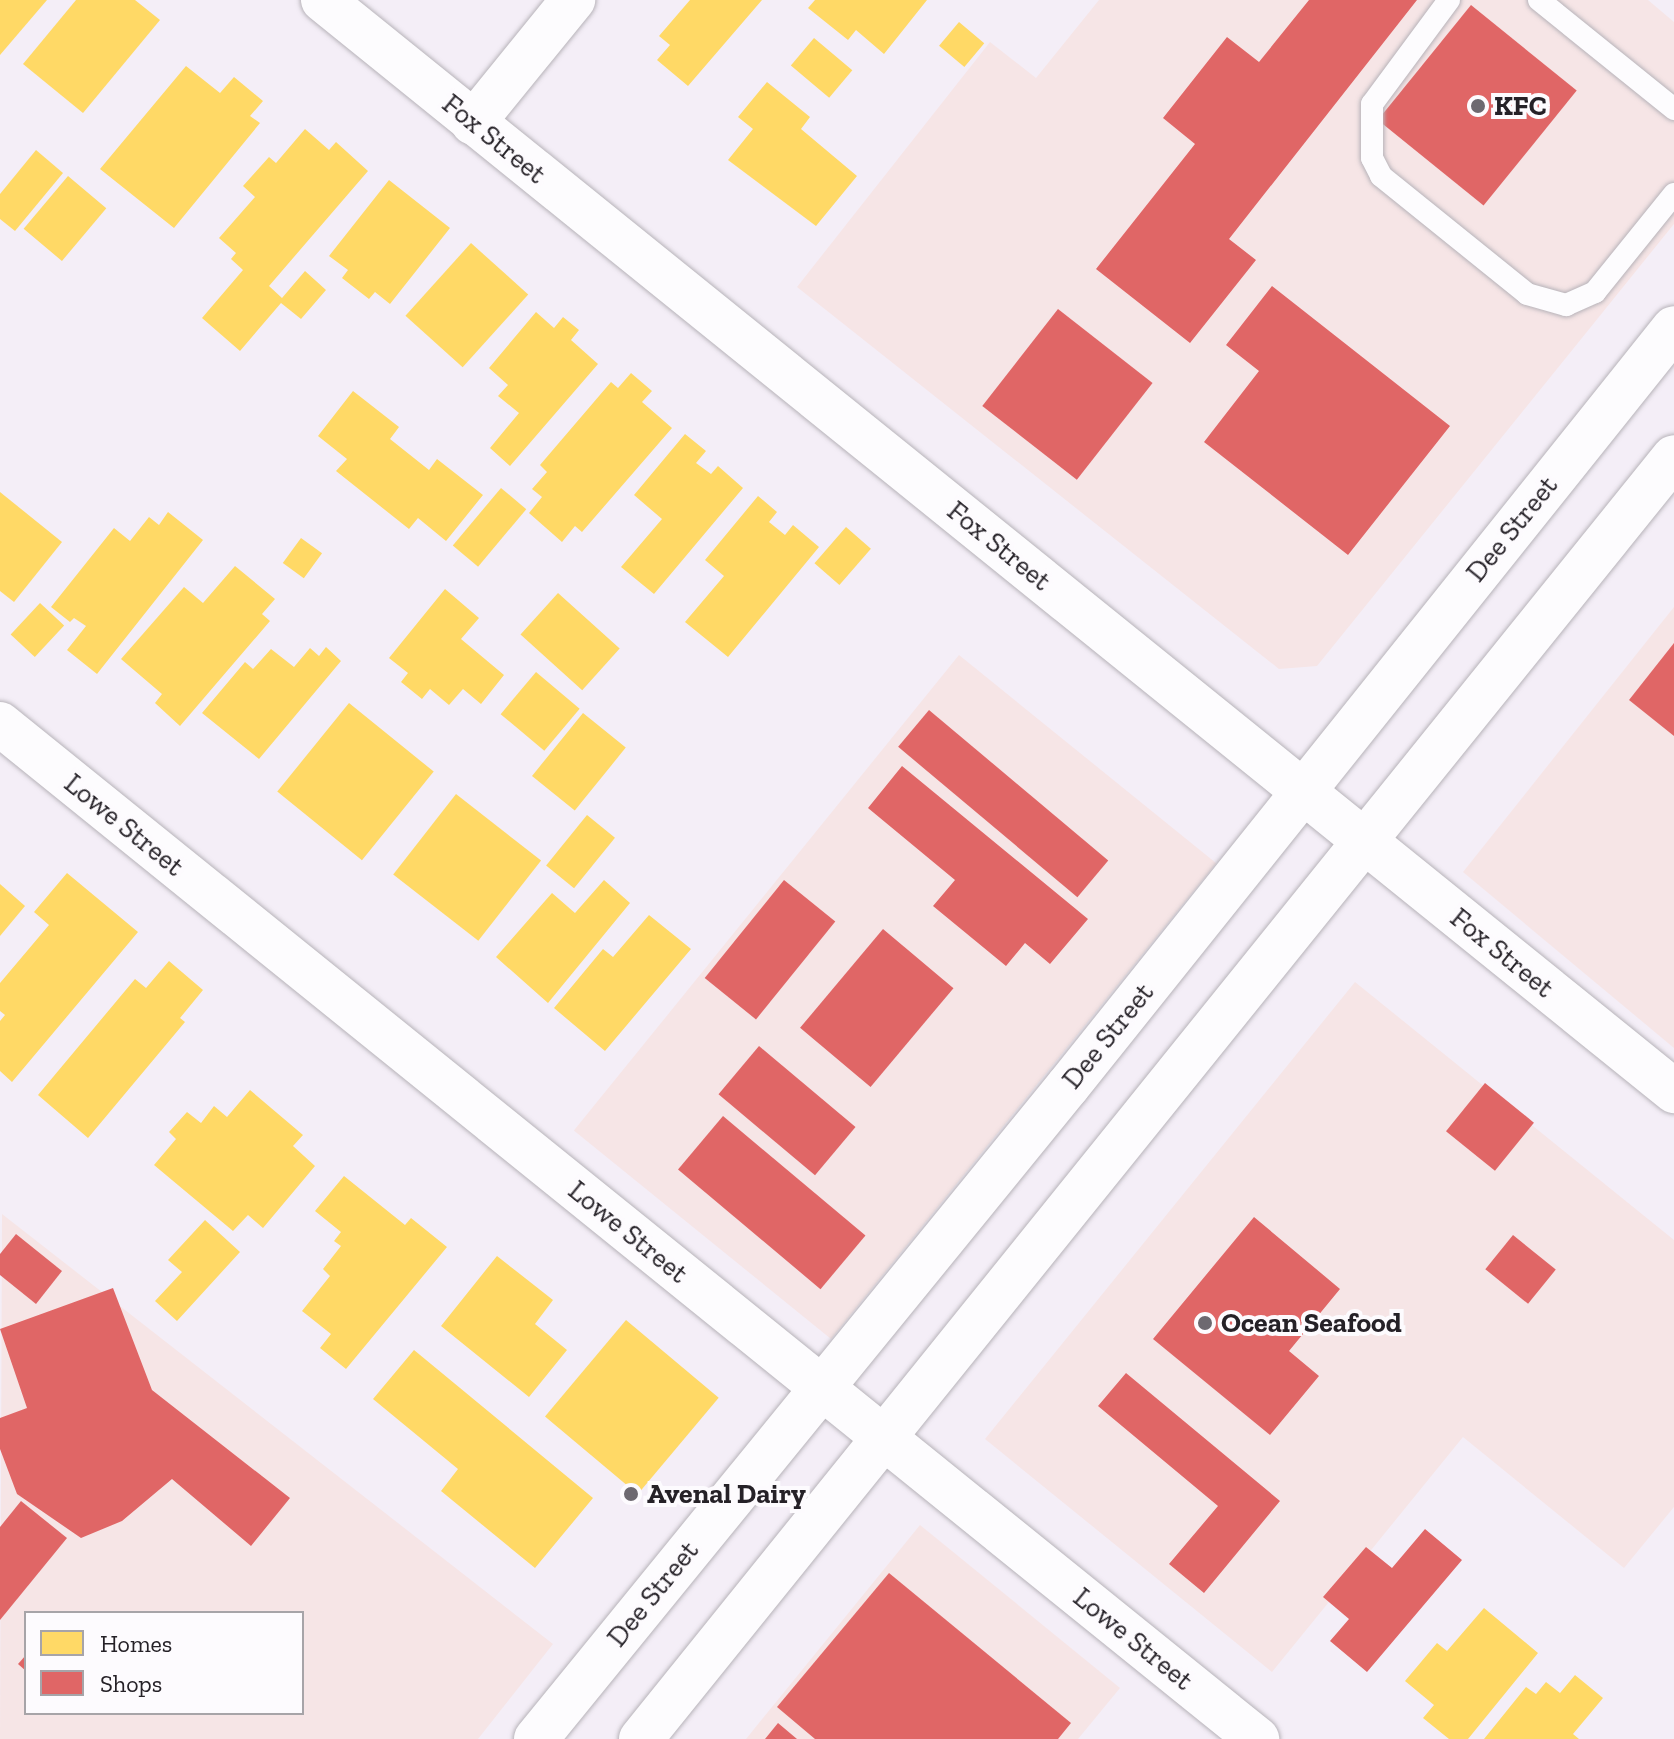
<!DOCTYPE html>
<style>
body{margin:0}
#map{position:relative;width:1674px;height:1739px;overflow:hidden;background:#f4eef7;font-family:"Zilla Slab",serif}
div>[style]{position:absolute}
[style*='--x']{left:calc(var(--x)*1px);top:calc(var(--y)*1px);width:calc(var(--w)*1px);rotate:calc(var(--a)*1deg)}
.commercial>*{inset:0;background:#f6e5e6;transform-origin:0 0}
.homes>*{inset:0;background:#ffd966;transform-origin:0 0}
.shops>*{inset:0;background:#e06666;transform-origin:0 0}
.roads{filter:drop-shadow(0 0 2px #b7b3b9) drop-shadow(0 0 2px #b7b3b9)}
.service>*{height:22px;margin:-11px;padding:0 11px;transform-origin:11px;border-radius:11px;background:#fdfcfe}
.minor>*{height:44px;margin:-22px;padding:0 22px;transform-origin:22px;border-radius:22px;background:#fdfcfe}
.primary>*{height:44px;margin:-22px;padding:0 22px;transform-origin:22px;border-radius:22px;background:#fdfcfe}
.dots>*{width:22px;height:22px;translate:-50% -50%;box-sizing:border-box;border:4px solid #fdfbfe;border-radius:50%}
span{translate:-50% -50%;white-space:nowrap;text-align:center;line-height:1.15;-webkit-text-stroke:8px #fdfbfe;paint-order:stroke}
.poi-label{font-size:28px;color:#252127;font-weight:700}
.left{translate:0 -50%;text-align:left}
.street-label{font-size:28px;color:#252127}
.legend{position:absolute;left:24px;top:1611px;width:280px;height:104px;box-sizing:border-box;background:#fdfbfe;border:2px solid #a7a4a8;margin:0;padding:10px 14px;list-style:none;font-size:24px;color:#252127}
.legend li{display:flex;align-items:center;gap:16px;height:40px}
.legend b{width:40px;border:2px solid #a7a4a8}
</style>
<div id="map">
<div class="commercial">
<div style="clip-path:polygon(1099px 0,1648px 0,1674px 22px,1674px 224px,1317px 666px,1279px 669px,797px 287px,990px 42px,1036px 78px)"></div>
<div style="clip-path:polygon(1674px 607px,1674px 1048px,1463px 872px)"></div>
<div style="left:959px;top:655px;width:331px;height:612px;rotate:39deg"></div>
<div style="clip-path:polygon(1355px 982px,1674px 1240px,1674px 1507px,1624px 1568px,1463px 1437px,1272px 1672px,985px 1439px)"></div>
<div style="clip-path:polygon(evenodd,2px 1214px,553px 1644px,478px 1739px,0 1739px,2px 1214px,26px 1613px,302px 1613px,302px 1713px,26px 1713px,26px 1613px)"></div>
<div style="clip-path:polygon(920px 1525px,1120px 1688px,1078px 1739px,746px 1739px)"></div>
</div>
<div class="homes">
<div style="clip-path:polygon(0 0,47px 0,0 55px)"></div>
<div style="clip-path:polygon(76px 0,135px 0,160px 20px,83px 113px,23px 64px)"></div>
<div style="clip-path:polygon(690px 0,762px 0,688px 86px,657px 60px,670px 45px,659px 36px)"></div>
<div style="clip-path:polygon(815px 0,927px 0,884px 54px,856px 30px,848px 40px,808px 8px)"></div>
<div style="left:959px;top:22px;width:33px;height:31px;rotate:40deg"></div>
<div style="left:814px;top:38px;width:50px;height:36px;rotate:40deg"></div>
<div style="clip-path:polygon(186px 66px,220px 93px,234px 77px,263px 101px,250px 116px,260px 123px,174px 228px,100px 169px)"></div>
<div style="clip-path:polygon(767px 82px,810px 117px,801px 129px,857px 176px,816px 226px,728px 160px,753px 129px,738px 117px)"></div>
<div style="clip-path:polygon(305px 129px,329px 150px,336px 142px,368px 171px,269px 286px,282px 298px,305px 271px,326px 290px,301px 319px,281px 303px,240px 351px,202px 318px,243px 270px,231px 259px,236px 253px,219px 238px,255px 197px,243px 186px,269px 157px,276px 163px)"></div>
<div style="clip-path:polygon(36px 150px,63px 173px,15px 231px,0 219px,0 194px)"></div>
<div style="left:68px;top:176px;width:50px;height:69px;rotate:40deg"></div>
<div style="clip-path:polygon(389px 180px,450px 228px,390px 304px,375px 292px,369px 299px,342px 278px,348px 270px,329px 256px)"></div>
<div style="left:471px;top:243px;width:77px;height:98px;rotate:42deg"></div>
<div style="clip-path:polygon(536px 312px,554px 328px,563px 317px,579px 330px,571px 340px,598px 364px,510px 466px,490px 448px,519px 413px,498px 396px,508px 385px,489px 368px)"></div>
<div style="clip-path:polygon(631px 373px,652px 391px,642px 402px,672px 428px,582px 532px,575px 526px,562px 542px,529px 513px,542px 497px,532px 489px,547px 472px,540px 465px,611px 382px,618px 388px)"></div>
<div style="clip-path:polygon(353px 391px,399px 427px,390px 439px,429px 470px,437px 459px,483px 495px,446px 541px,418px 518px,409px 529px,336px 471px,347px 459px,318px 436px)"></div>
<div style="clip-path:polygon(685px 434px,706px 451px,696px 463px,711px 474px,718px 466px,743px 488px,654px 594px,621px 567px,662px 519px,634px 495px)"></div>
<div style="left:501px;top:488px;width:33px;height:75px;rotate:40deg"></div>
<div style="clip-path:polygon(0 492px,62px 542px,14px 602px,0 591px)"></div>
<div style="clip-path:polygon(758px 496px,777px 512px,769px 522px,785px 535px,793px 525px,819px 547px,728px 657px,685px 622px,724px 576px,705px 560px)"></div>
<div style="clip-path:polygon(168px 512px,203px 540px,97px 674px,67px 650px,86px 626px,74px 618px,70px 622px,51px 607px,114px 528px,130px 541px,149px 517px,159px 525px)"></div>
<div style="left:846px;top:527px;width:33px;height:48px;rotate:41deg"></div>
<div style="left:301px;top:538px;width:26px;height:31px;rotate:36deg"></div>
<div style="clip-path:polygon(235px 566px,275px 599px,262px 614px,270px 621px,180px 726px,155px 703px,162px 694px,121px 659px,184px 587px,203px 603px)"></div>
<div style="clip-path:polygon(445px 589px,479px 618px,461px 639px,504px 675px,481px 704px,463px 689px,449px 705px,430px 689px,422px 699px,401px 682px,408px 673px,389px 658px)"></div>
<div style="left:558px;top:593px;width:83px;height:56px;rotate:42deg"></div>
<div style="left:40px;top:603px;width:33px;height:43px;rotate:43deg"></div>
<div style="clip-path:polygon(326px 647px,341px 661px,259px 759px,202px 713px,245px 662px,253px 669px,271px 649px,294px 667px,310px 648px,319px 656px)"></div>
<div style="left:536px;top:672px;width:57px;height:55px;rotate:40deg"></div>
<div style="left:349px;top:703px;width:109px;height:114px;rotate:39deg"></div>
<div style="left:583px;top:713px;width:55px;height:81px;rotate:39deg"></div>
<div style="left:456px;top:794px;width:108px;height:102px;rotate:38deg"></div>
<div style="left:587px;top:815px;width:36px;height:65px;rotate:39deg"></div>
<div style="clip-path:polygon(67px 873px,138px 932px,12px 1082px,0 1071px,0 1021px,5px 1015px,0 1011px,0 983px,49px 925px,34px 912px)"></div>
<div style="clip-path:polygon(604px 880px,630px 903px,548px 1003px,496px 957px,552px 893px,575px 913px)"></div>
<div style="clip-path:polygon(0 884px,25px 906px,0 936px)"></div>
<div style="clip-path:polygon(649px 915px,691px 949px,605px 1051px,554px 1008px,603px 949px,613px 957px)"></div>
<div style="clip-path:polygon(169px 961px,203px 990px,180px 1018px,185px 1022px,88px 1138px,38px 1095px,135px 979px,146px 988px)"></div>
<div style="clip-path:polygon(250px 1090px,303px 1135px,293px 1146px,315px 1166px,263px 1228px,248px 1215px,233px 1231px,154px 1165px,176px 1139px,169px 1132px,187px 1112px,201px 1123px,214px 1106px,227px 1117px)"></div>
<div style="clip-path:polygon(344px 1176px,405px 1225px,411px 1218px,447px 1247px,346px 1369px,320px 1348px,331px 1334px,302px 1311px,330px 1276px,323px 1269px,341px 1246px,334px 1241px,341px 1232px,315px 1211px)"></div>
<div style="clip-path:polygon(205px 1220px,240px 1252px,177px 1321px,155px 1301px,182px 1272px,168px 1260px)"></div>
<div style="clip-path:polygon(497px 1256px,553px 1300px,535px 1324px,567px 1350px,529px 1397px,441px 1326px)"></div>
<div style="left:626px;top:1320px;width:121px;height:126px;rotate:40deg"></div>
<div style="clip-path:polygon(414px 1350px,593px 1498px,535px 1568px,441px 1491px,458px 1469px,373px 1399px)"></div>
<div style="clip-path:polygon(1484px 1608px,1538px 1653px,1468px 1739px,1449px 1739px,1423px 1718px,1434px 1705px,1405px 1681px,1437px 1643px,1447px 1651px)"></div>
<div style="clip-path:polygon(1575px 1675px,1603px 1698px,1573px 1734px,1579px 1739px,1484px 1739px,1526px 1687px,1536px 1694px,1546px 1682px,1560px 1693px)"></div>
</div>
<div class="shops">
<div style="clip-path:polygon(1309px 0,1417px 0,1229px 239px,1256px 260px,1190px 343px,1096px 269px,1195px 144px,1163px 118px,1227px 37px,1259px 62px)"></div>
<div style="left:1471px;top:5px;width:136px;height:148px;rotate:39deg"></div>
<div style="clip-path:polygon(1272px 286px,1450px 426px,1348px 555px,1204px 442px,1259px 371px,1226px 345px)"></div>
<div style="left:1058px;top:309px;width:120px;height:123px;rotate:38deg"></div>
<div style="clip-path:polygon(1674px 643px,1674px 736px,1629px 700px)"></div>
<div style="left:929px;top:710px;width:234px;height:48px;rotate:40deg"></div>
<div style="clip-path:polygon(902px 766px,1088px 919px,1050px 964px,1025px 943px,1006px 966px,933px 906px,955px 880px,868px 808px)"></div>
<div style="left:784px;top:880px;width:66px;height:126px;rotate:39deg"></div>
<div style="left:883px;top:929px;width:92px;height:129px;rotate:40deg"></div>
<div style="left:759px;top:1046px;width:126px;height:63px;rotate:40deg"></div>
<div style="left:1485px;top:1083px;width:63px;height:62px;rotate:39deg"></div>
<div style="left:723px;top:1116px;width:186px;height:70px;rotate:40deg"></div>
<div style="clip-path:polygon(1254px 1217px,1340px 1289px,1289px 1351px,1319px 1376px,1270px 1435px,1153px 1339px)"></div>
<div style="clip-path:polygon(16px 1234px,62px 1271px,36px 1304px,0 1275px,0 1254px)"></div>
<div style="left:1513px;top:1235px;width:55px;height:44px;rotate:39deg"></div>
<div style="clip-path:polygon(113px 1288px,152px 1390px,290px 1498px,251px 1546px,172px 1479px,122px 1521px,81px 1538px,17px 1494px,0 1449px,0 1418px,27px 1408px,0 1329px)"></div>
<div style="clip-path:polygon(1126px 1373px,1280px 1501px,1204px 1593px,1169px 1564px,1218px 1506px,1098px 1406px)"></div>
<div style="clip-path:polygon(21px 1501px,67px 1538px,0 1620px,0 1527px)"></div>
<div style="clip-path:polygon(1425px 1529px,1462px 1560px,1367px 1672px,1330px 1641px,1349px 1619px,1323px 1597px,1366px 1547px,1392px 1568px)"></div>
<div style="clip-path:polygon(889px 1573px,1071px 1723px,1058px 1739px,815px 1739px,777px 1707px)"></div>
<div style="clip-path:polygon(26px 1655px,26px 1671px,18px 1664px)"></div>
<div style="clip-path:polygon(778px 1723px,797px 1739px,765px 1739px)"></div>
</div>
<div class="roads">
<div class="service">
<div style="--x:1449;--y:0;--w:129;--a:126.5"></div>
<div style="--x:1372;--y:104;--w:54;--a:90"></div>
<div style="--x:1372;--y:158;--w:20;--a:63"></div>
<div style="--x:1381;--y:176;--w:188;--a:38.9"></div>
<div style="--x:1527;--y:294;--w:41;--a:15.8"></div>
<div style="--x:1566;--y:305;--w:32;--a:-24"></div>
<div style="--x:1595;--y:292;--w:126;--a:-51.1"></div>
<div style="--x:1539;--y:0;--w:174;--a:38.9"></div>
</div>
<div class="minor">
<div style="--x:323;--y:0;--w:1737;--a:38.92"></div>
<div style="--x:473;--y:123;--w:159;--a:-50.9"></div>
<div style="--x:0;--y:724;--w:1616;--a:38.92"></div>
</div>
<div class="primary">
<div style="--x:536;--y:1739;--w:842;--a:-50.83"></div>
<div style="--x:1068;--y:1086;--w:970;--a:-51.36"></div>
<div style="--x:641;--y:1739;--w:1646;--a:-51.14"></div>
</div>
</div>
<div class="dots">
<div style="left:1478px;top:106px;background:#6d6970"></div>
<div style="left:1205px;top:1323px;background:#6d6970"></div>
<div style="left:631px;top:1494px;background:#6d6970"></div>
</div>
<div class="poi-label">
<span class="left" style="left:1494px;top:106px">KFC</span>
<span class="left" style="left:1221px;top:1323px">Ocean Seafood</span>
<span class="left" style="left:647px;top:1494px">Avenal Dairy</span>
</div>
<div class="street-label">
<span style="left:494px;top:139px;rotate:39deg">Fox Street</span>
<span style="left:1512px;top:529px;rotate:-51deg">Dee Street</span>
<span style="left:999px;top:546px;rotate:39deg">Fox Street</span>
<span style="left:124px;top:825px;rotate:39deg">Lowe Street</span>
<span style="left:1502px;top:953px;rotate:39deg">Fox Street</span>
<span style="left:1108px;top:1036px;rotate:-51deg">Dee Street</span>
<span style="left:628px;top:1232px;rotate:39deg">Lowe Street</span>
<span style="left:653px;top:1594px;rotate:-51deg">Dee Street</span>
<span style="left:1133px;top:1639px;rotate:39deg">Lowe Street</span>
</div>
<ul class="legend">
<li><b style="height:22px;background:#ffd966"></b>Homes</li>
<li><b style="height:22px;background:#e06666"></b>Shops</li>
</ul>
</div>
